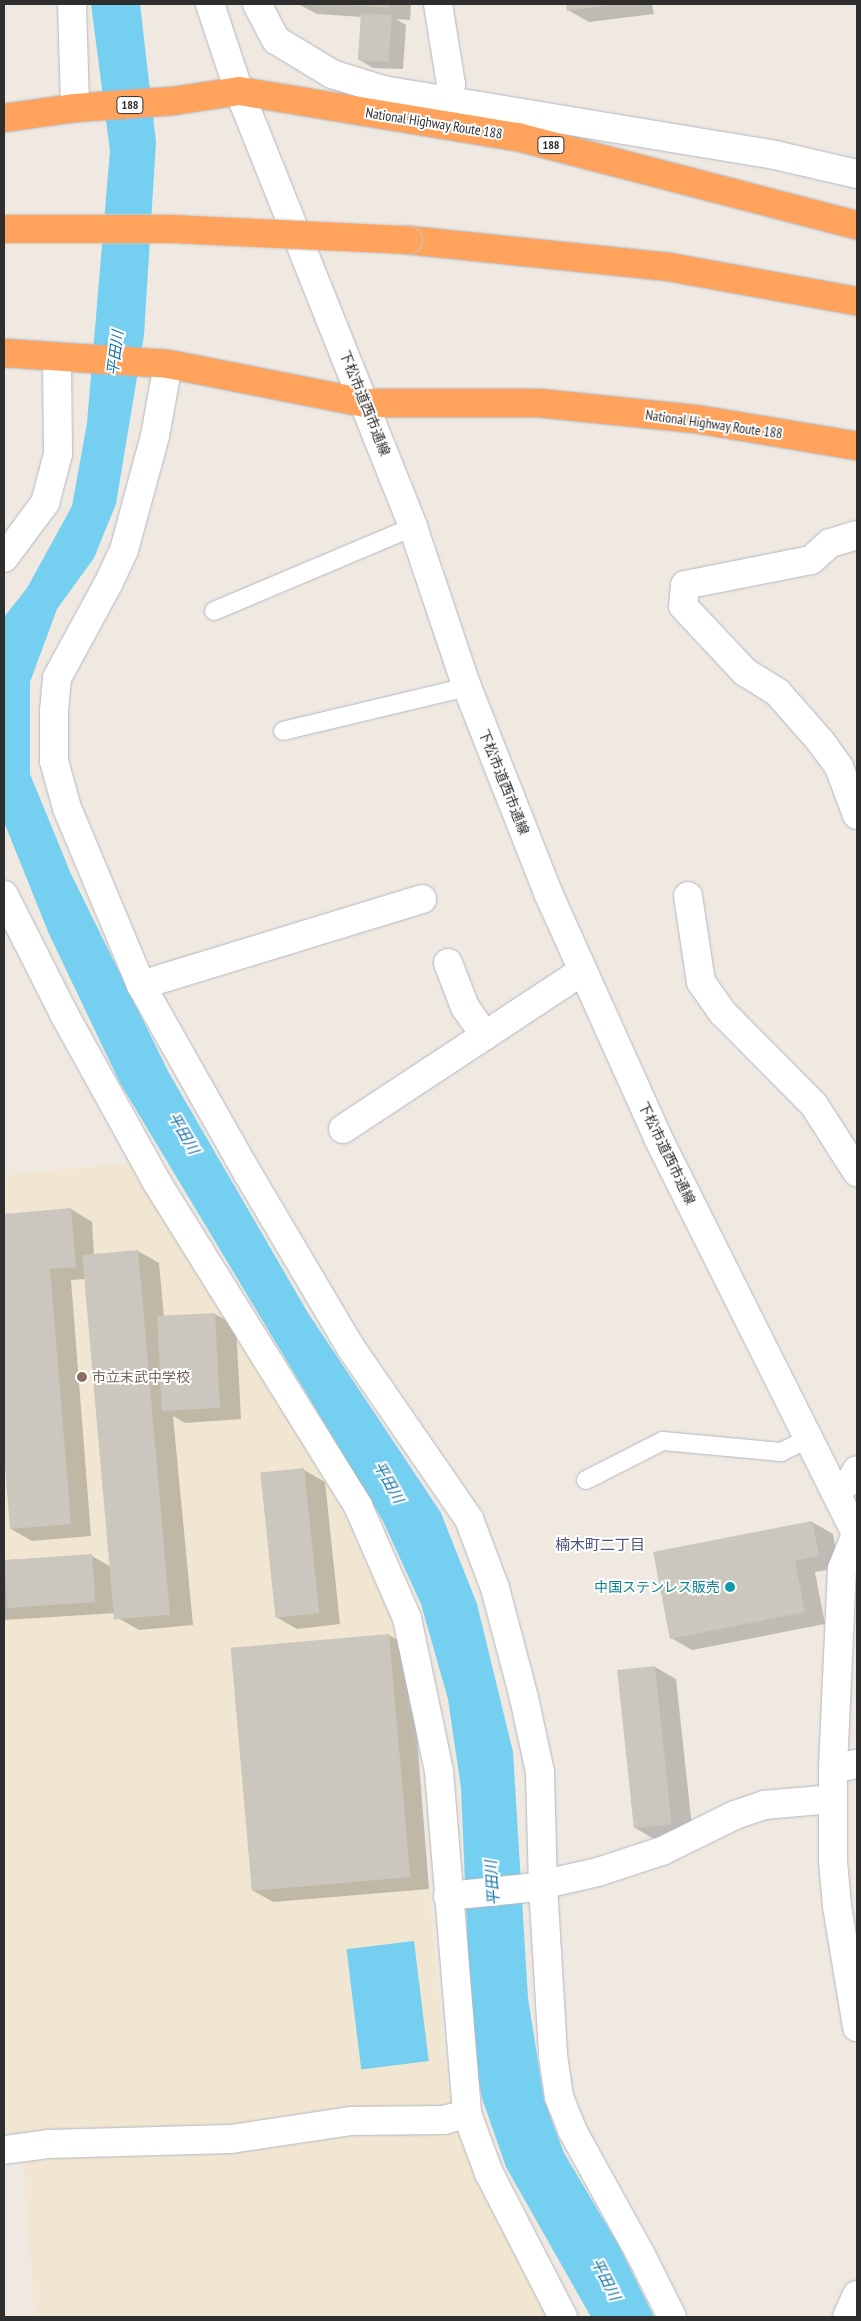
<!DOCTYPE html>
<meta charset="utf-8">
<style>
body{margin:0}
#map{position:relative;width:861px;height:2321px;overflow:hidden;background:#efe9e1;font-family:"PT Sans Narrow","Noto Sans JP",sans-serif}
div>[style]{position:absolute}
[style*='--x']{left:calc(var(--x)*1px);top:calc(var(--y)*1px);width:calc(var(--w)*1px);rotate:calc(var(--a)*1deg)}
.education>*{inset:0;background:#f0e6d1}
.water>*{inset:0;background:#75cff0;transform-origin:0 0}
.shadow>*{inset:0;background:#0003}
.building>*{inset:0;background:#cbc7bf;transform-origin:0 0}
.roads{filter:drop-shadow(0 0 1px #b4b7c1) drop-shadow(0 0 1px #b4b7c1)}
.lane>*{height:18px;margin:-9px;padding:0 9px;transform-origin:9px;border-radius:9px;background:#fff}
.street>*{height:28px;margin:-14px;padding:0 14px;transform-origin:14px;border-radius:14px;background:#fff}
.secondary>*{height:28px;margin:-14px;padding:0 14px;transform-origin:14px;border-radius:14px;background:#fff}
.highway>*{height:28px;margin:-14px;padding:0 14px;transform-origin:14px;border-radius:14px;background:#ffa35c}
.bridges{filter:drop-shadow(0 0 1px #c9c9c9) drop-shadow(0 0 1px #c9c9c9)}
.highway-bridge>*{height:28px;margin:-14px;padding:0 14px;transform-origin:14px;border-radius:14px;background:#ffa35c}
.dots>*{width:14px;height:14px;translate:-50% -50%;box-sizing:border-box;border:2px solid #fff;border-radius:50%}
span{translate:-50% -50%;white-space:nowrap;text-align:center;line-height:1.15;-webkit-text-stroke:4px #fff;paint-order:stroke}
.shield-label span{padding:1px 4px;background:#fff;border:1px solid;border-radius:4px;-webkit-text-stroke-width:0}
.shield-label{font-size:12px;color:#2e2e2e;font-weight:700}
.street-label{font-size:14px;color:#2e2e2e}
.education-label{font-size:14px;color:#785e54}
.left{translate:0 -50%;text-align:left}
.culture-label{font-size:14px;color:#0d838f}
.right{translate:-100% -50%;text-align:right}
.water-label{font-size:15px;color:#0d6fa3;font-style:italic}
.neighbourhood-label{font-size:15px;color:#4d5680}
.frame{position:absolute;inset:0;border:5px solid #2e2e2e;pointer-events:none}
</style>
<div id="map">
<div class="education">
<div style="clip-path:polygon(132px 1163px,341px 1508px,393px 1622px,417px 1763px,446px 2068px,460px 2141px,547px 2317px,35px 2317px,21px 2138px,4px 2139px,4px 1175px)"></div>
</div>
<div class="water">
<div style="clip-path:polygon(91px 4px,140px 4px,156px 142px,144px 335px,116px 504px,94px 558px,57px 609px,30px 682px,30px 774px,71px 874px,169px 1073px,308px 1313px,441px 1513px,477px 1604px,513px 1752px,528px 1998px,544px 2100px,564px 2153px,619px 2246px,654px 2317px,591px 2317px,506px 2167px,482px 2098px,472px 2045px,461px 1788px,448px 1699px,421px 1604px,383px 1521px,120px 1083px,49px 934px,4px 822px,4px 617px,27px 588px,72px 506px,87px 423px,110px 151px)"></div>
<div style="left:414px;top:1941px;width:121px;height:68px;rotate:83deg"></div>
</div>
<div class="shadow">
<div style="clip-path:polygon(298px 4px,411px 4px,410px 20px,396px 19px,406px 25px,403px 69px,373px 68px,358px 59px,362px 17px,317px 14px)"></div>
<div style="clip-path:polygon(568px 4px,652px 4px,654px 14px,589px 22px,568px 10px)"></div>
<div style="clip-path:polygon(71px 1209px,92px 1222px,94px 1256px,138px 1251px,159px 1263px,164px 1317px,215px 1314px,236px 1326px,241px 1419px,185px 1423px,173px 1416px,193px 1625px,139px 1630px,118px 1618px,117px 1613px,4px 1620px,4px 1560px,92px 1556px,113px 1568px,86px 1279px,71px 1280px,91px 1536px,32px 1541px,11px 1529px,4px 1438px,4px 1215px)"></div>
<div style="clip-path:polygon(304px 1470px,325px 1482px,340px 1624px,297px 1629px,276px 1617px)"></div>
<div style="clip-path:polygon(812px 1522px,833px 1534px,839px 1568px,815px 1572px,825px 1624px,692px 1650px,671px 1638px)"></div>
<div style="clip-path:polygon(389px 1635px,410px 1647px,429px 1889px,273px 1902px,252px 1890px,233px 1649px)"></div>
<div style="clip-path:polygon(655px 1667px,676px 1679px,693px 1836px,656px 1840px,635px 1828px,618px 1672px)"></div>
</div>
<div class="building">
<div style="clip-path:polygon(333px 4px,389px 4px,389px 8px)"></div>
<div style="clip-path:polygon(566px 4px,612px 4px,612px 5px,567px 11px)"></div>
<div style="left:361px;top:13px;width:31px;height:47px;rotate:4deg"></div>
<div style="clip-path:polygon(71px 1208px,76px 1267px,50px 1269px,71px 1524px,10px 1529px,4px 1454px,4px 1214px)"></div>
<div style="left:138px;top:1250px;width:366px;height:56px;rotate:85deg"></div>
<div style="left:215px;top:1313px;width:95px;height:58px;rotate:87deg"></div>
<div style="left:304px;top:1468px;width:146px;height:44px;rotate:84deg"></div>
<div style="clip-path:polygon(812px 1521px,819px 1556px,795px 1561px,805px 1612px,670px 1639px,653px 1552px)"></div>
<div style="left:92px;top:1554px;width:48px;height:88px;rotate:86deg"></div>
<div style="left:389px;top:1634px;width:244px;height:159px;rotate:85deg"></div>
<div style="left:655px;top:1666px;width:159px;height:38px;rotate:84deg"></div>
</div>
<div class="roads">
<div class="lane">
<div style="--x:214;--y:611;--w:216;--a:-22.9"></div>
<div style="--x:283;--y:731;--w:189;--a:-13.4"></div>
<div style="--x:586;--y:1480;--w:86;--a:-26.9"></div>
<div style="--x:663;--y:1441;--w:119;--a:5.3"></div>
<div style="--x:781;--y:1452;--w:30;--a:-26"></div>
</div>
<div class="street">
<div style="--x:72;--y:4;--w:104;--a:88.3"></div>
<div style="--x:257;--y:4;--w:41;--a:62.2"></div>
<div style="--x:276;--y:40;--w:66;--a:31.3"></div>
<div style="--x:332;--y:74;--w:53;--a:17.4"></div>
<div style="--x:383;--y:90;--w:397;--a:9.4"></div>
<div style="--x:775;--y:155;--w:84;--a:13"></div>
<div style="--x:438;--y:4;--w:81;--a:80.8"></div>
<div style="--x:451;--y:84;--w:16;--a:97"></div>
<div style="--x:168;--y:364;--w:73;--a:100.2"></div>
<div style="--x:155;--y:436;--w:118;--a:105.2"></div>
<div style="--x:124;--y:550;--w:38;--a:115"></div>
<div style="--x:108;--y:584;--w:107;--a:118.5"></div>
<div style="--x:57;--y:678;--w:32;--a:95"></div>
<div style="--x:54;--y:710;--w:51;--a:90"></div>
<div style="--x:54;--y:761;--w:49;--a:74.5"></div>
<div style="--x:67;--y:808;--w:192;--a:67.3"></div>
<div style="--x:141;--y:985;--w:217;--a:60.5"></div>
<div style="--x:248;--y:1174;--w:202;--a:59.4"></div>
<div style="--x:351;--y:1348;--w:208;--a:55.4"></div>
<div style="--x:469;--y:1519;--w:74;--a:69.4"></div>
<div style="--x:495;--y:1588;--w:114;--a:75.2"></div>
<div style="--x:524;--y:1698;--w:76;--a:77.8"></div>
<div style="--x:540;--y:1772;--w:113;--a:88.5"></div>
<div style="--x:543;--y:1885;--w:170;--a:86.6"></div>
<div style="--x:553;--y:2055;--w:42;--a:81.9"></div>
<div style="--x:559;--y:2097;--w:35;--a:68"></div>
<div style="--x:572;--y:2130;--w:143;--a:61.1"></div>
<div style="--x:641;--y:2255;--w:69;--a:63.4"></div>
<div style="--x:857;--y:535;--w:28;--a:163"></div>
<div style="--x:830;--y:543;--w:25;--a:138"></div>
<div style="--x:811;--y:560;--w:128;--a:168.8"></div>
<div style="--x:685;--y:585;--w:21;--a:95"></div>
<div style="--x:683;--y:606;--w:91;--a:46.8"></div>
<div style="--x:745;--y:672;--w:39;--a:32"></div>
<div style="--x:778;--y:693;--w:65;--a:48.7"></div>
<div style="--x:821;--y:742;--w:31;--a:54"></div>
<div style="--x:839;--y:767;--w:51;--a:69.4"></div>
<div style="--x:4;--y:558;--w:69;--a:-53.3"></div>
<div style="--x:45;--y:503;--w:51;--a:-75.1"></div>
<div style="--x:58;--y:454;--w:97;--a:-90.6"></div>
<div style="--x:4;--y:895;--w:133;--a:63.2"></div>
<div style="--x:64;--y:1014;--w:191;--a:61.1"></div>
<div style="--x:156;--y:1181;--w:383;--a:58.1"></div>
<div style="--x:358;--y:1506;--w:122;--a:66.4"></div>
<div style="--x:407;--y:1618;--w:156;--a:78.2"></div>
<div style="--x:439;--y:1771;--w:344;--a:85.3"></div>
<div style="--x:467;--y:2114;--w:63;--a:69.6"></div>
<div style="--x:489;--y:2173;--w:162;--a:62.8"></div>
<div style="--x:688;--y:896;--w:87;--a:81.4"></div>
<div style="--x:701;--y:982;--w:38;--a:55"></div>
<div style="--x:723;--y:1013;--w:129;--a:45.3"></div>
<div style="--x:814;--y:1105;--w:80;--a:57.3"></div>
<div style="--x:448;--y:963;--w:47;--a:68.9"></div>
<div style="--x:465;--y:1007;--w:35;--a:55"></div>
<div style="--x:141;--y:985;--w:294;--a:-17"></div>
<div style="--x:343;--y:1129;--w:287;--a:-33.4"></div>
<div style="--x:835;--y:1492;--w:21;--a:-37"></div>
<div style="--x:852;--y:1479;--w:10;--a:-61"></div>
<div style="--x:856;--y:1534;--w:38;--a:112"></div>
<div style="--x:842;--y:1569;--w:200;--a:92.6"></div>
<div style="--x:833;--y:1769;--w:92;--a:90"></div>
<div style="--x:833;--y:1861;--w:45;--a:84.9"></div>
<div style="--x:837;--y:1906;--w:123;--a:80.6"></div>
<div style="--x:833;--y:1769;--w:25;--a:-12"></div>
<div style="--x:448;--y:1896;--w:80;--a:-5.7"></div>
<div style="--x:528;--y:1888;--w:72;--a:-12.9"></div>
<div style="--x:598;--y:1872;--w:67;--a:-18.2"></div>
<div style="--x:662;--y:1851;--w:81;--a:-26.3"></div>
<div style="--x:735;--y:1815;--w:31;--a:-19"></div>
<div style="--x:764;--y:1805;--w:69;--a:-5"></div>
<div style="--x:4;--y:2150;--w:44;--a:-7.8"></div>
<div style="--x:48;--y:2144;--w:183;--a:-1.6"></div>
<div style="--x:231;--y:2139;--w:122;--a:-8.5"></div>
<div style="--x:352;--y:2121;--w:92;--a:-0.6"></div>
<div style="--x:444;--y:2120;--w:24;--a:-15"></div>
<div style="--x:847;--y:2317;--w:24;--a:-66"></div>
</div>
<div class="secondary">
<div style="--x:210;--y:4;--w:92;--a:71.6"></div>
<div style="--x:239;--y:91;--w:469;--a:68.2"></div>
<div style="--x:413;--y:527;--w:169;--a:71.4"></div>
<div style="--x:467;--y:687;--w:224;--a:68.5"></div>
<div style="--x:549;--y:895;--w:269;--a:65.8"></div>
<div style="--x:659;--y:1140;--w:443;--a:63.4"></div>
</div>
<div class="highway">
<div style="--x:4;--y:118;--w:72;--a:-8"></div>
<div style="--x:75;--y:108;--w:98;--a:-4.1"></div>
<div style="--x:173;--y:101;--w:67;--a:-8.6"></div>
<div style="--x:239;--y:91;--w:283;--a:9.4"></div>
<div style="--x:518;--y:137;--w:350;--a:14.6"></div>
<div style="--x:408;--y:240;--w:262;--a:5.9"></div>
<div style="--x:669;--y:267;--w:191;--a:10.3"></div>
<div style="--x:4;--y:353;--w:164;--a:3.8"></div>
<div style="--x:168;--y:364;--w:201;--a:11.2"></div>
<div style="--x:365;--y:403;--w:173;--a:0"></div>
<div style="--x:538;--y:403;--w:159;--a:5.8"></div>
<div style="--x:696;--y:419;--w:163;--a:9.5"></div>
</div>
</div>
<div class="bridges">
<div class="highway-bridge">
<div style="--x:4;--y:229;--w:168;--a:0"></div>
<div style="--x:172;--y:229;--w:236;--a:2.7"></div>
</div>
</div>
<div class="dots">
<div style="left:82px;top:1377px;background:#8d6e63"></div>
<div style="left:730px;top:1587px;background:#0f9aa8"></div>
</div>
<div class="shield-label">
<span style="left:130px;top:105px">188</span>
<span style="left:551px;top:145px">188</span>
</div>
<div class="street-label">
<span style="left:434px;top:123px;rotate:9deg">National Highway Route 188</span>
<span style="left:365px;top:403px;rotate:68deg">下松市道西市通線</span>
<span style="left:714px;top:424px;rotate:8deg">National Highway Route 188</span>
<span style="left:504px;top:782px;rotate:68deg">下松市道西市通線</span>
<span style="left:667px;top:1153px;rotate:64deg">下松市道西市通線</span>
</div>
<div class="education-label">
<span class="left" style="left:92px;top:1377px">市立末武中学校</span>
</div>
<div class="culture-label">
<span class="right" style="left:720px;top:1587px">中国ステンレス販売</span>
</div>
<div class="water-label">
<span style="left:115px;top:353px;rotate:-83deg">平田川</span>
<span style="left:184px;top:1133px;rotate:60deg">平田川</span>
<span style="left:389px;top:1482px;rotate:61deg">平田川</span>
<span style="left:492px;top:1883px;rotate:-94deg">平田川</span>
<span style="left:606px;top:2279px;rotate:63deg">平田川</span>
</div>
<div class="neighbourhood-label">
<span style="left:600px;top:1545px">楠木町二丁目</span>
</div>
<div class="frame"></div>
</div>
